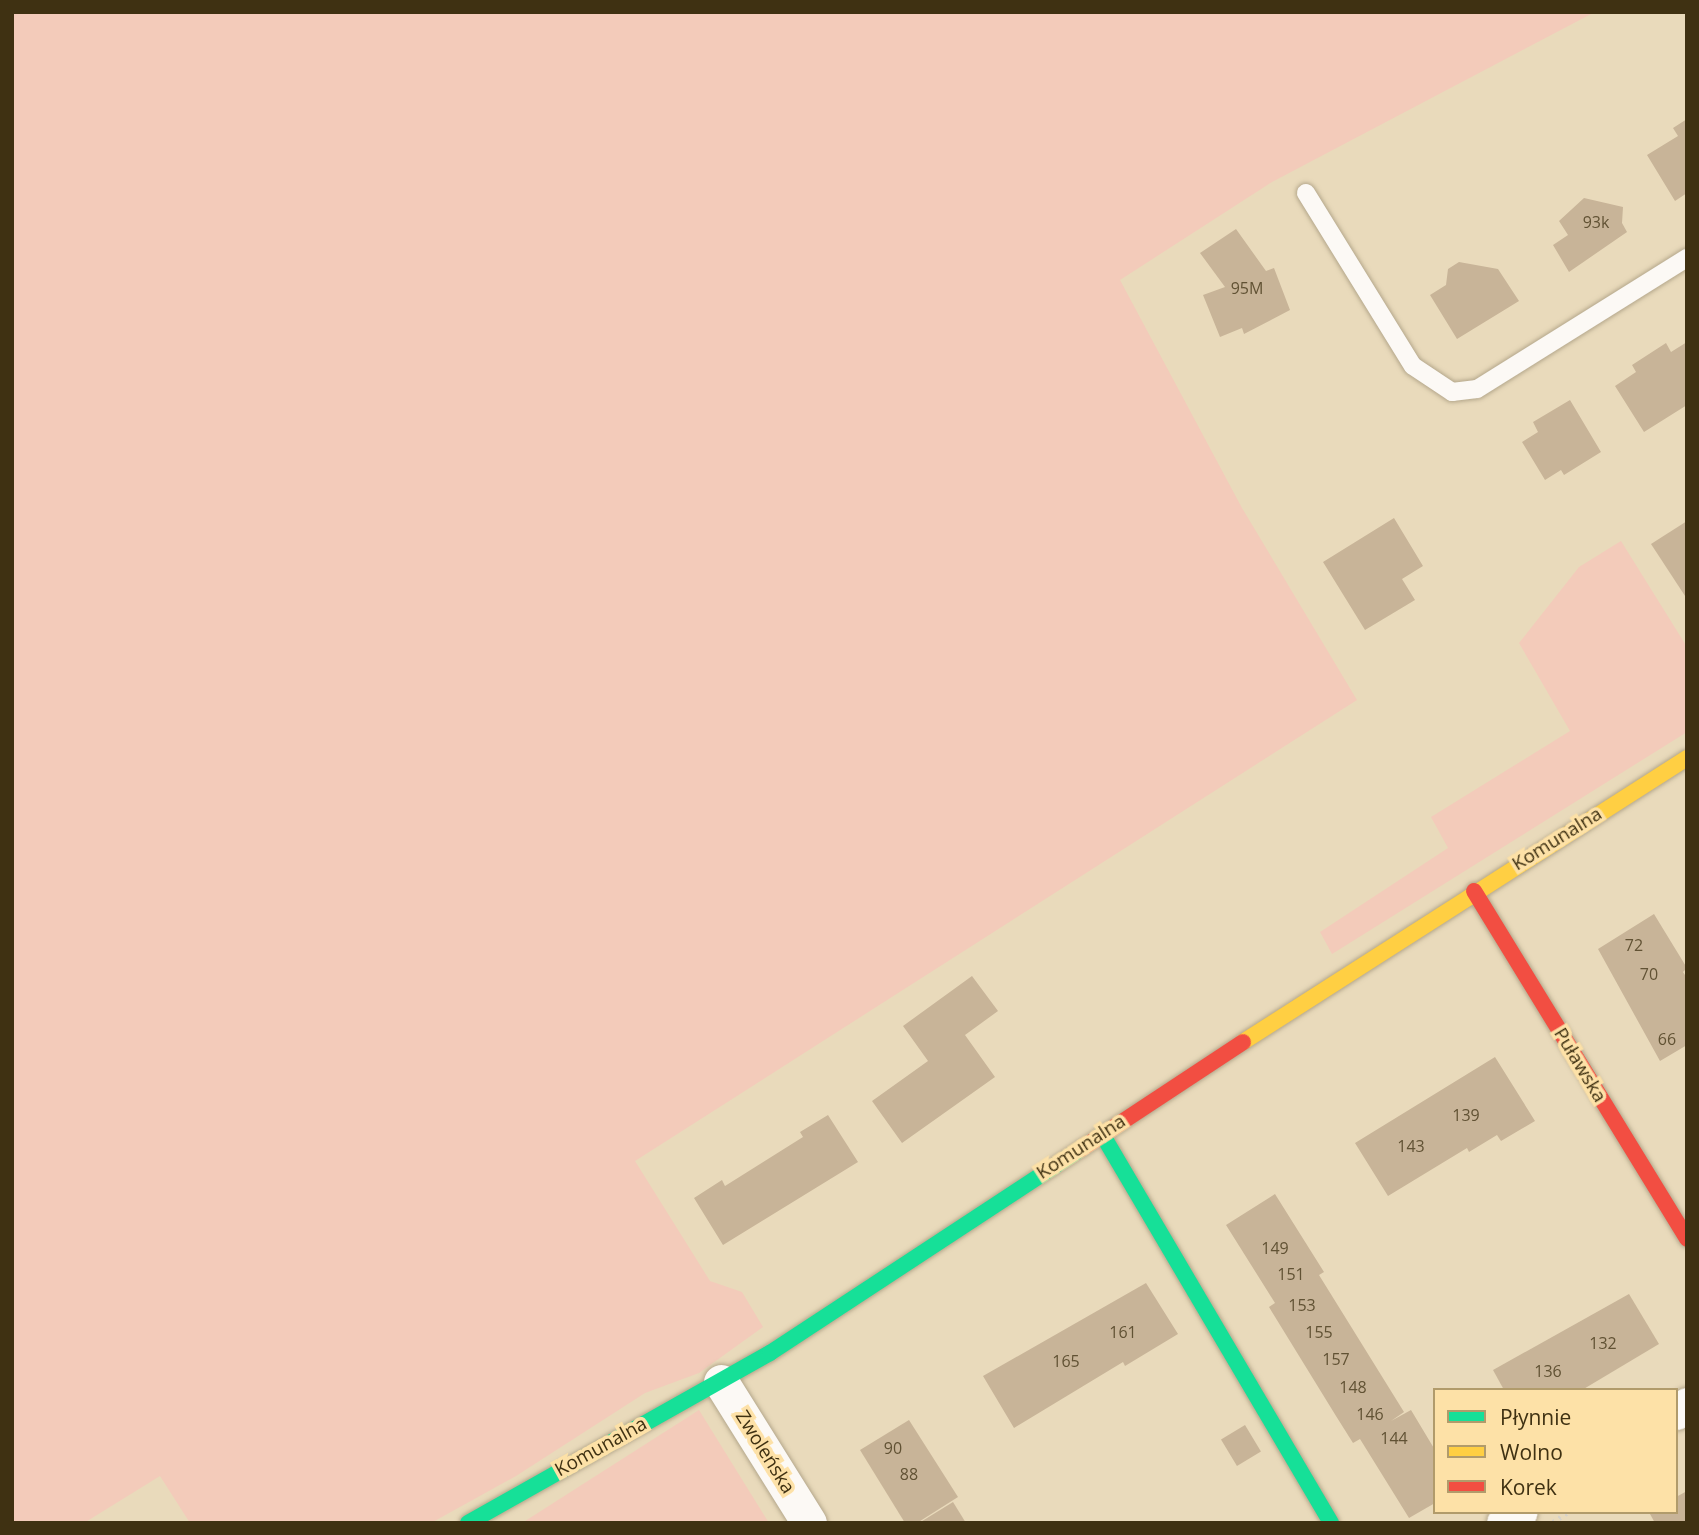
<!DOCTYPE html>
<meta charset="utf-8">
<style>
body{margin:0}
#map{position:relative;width:1699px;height:1535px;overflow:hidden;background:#e9dabb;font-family:"Open Sans",sans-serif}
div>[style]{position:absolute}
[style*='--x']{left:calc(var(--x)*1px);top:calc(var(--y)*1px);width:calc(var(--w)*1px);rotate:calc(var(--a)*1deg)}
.green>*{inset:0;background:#f3cbba}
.building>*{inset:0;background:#c8b498;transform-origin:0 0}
.path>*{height:4.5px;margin-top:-2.25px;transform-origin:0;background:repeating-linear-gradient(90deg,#d7d2c9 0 2px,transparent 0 7px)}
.roads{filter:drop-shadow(0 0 2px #b4a78b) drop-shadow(0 0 2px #b4a78b)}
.lane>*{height:18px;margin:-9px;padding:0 9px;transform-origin:9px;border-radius:9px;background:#fcf9f5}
.street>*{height:35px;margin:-17.5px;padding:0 17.5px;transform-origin:17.5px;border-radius:17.5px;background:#fcf9f5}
.fast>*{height:16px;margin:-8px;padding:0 8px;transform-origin:8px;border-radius:8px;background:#16e098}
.slow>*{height:16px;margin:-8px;padding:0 8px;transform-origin:8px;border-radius:8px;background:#ffcf43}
.jam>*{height:16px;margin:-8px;padding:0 8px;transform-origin:8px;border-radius:8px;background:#f24e42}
span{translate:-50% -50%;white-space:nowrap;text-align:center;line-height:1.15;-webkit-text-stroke:7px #fde1a7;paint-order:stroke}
.number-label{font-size:16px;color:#615234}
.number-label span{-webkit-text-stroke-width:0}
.street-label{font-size:19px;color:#3f3112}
.frame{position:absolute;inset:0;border:14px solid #3f3112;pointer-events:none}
.legend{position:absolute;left:1433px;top:1388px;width:245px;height:126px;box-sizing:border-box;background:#fde1a7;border:2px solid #b19b6b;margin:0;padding:9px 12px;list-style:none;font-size:21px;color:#3f3112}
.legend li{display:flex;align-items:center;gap:14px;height:35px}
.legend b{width:35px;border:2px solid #b19b6b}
</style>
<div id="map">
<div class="green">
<div style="clip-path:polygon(12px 12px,1595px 12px,1272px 182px,1120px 280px,1242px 508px,1357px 700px,635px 1161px,710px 1281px,742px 1292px,763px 1327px,699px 1373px,645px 1393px,516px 1476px,431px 1523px,190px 1523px,160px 1476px,84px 1523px,12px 1523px)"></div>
<div style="clip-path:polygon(1621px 541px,1687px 647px,1687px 732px,1332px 954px,1320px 932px,1448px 848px,1431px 817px,1570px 731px,1519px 643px,1579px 567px)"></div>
<div style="clip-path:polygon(699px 1410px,769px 1523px,522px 1523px)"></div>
</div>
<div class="building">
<div style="clip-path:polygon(1687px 119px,1687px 193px,1675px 201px,1647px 155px,1678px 136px,1673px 128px)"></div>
<div style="clip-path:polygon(1584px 198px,1623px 207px,1622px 223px,1627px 232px,1569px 272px,1553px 245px,1568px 235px,1559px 221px)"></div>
<div style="clip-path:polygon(1236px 229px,1266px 271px,1274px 268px,1290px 310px,1244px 334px,1242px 328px,1220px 337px,1203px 295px,1225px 287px,1200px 253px)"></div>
<div style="clip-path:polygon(1459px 262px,1498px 269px,1519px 301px,1457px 339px,1430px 295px,1446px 285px,1448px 269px)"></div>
<div style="clip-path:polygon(1687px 342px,1687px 405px,1644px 432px,1615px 386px,1636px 372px,1632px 365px,1666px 343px,1671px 352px)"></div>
<div style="clip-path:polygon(1570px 400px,1601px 452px,1564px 475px,1561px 470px,1545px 480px,1522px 442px,1538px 432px,1533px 422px)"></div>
<div style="clip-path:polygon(1394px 518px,1423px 566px,1402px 579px,1415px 600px,1365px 630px,1323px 562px)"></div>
<div style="clip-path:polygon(1687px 521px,1687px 599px,1651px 544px)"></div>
<div style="clip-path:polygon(1654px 914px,1687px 968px,1683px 972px,1687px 978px,1687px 1045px,1660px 1061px,1598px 949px)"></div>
<div style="clip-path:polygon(972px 976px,998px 1011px,965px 1035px,995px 1077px,902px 1143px,872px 1101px,928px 1061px,903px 1026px)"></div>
<div style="clip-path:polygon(1495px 1057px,1535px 1121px,1501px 1141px,1497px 1135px,1469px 1152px,1467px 1148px,1388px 1196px,1355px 1143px)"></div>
<div style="clip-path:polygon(828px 1115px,858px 1162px,723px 1245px,694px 1198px,722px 1180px,725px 1186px,803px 1137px,800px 1132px)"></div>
<div style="clip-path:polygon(1275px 1194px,1324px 1272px,1319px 1275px,1404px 1412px,1391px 1421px,1411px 1410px,1435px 1450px,1435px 1503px,1409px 1518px,1360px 1439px,1353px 1443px,1336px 1416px,1269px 1307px,1275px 1303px,1226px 1225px)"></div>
<div style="clip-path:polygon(1146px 1283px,1178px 1334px,1125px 1366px,1123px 1362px,1014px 1428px,983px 1376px)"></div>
<div style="clip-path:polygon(1629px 1294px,1659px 1344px,1582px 1390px,1504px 1390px,1493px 1370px)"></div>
<div style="clip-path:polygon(909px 1420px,958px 1497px,917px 1523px,905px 1523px,860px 1450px)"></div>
<div style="left:1245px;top:1425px;width:31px;height:28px;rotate:59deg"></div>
<div style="clip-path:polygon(1687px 1491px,1687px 1523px,1655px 1523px,1650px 1514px,1676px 1512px,1676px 1497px)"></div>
<div style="clip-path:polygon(953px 1502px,966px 1523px,919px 1523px)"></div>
</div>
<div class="path">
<div style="--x:1553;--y:1522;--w:18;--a:-34"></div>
</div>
<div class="roads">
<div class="lane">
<div style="--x:1306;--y:193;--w:203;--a:58.3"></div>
<div style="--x:1413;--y:366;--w:47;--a:33.7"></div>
<div style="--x:1452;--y:392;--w:25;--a:-7"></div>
<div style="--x:1477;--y:389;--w:248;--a:-32"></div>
</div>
<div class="street">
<div style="--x:721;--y:1382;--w:166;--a:58"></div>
<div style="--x:1676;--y:1412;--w:13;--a:-32"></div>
<div style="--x:1504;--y:1523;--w:19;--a:-35"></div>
</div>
<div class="fast">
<div style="--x:1102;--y:1134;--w:451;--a:59.5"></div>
<div style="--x:468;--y:1523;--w:347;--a:-29.4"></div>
<div style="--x:770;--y:1353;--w:372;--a:-33.3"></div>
</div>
<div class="slow">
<div style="--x:1243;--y:1042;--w:527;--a:-32.6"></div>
</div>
<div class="jam">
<div style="--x:1474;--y:891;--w:408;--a:58.5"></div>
<div style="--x:1081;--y:1149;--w:194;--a:-33.4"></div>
</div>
</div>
<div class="number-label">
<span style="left:1596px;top:222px">93k</span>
<span style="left:1247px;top:288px">95M</span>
<span style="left:1634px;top:945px">72</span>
<span style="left:1649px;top:974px">70</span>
<span style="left:1667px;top:1039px">66</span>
<span style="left:1466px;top:1115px">139</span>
<span style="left:1411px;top:1146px">143</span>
<span style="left:1275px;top:1248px">149</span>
<span style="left:1291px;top:1274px">151</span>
<span style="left:1302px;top:1305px">153</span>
<span style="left:1123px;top:1332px">161</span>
<span style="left:1319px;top:1332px">155</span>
<span style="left:1603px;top:1343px">132</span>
<span style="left:1336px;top:1359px">157</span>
<span style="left:1066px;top:1361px">165</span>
<span style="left:1548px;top:1371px">136</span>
<span style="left:1353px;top:1387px">148</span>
<span style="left:1370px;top:1414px">146</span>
<span style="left:1394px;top:1438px">144</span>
<span style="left:893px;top:1448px">90</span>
<span style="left:909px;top:1474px">88</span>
</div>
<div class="street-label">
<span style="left:1557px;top:839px;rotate:-32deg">Komunalna</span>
<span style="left:1580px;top:1065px;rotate:59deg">Puławska</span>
<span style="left:1081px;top:1147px;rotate:-33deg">Komunalna</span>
<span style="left:601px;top:1447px;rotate:-29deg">Komunalna</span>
<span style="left:765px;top:1452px;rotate:58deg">Zwoleńska</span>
</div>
<div class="frame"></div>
<ul class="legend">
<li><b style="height:9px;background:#16e098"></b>Płynnie</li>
<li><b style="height:9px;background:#ffcf43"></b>Wolno</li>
<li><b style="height:9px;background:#f24e42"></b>Korek</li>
</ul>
</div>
